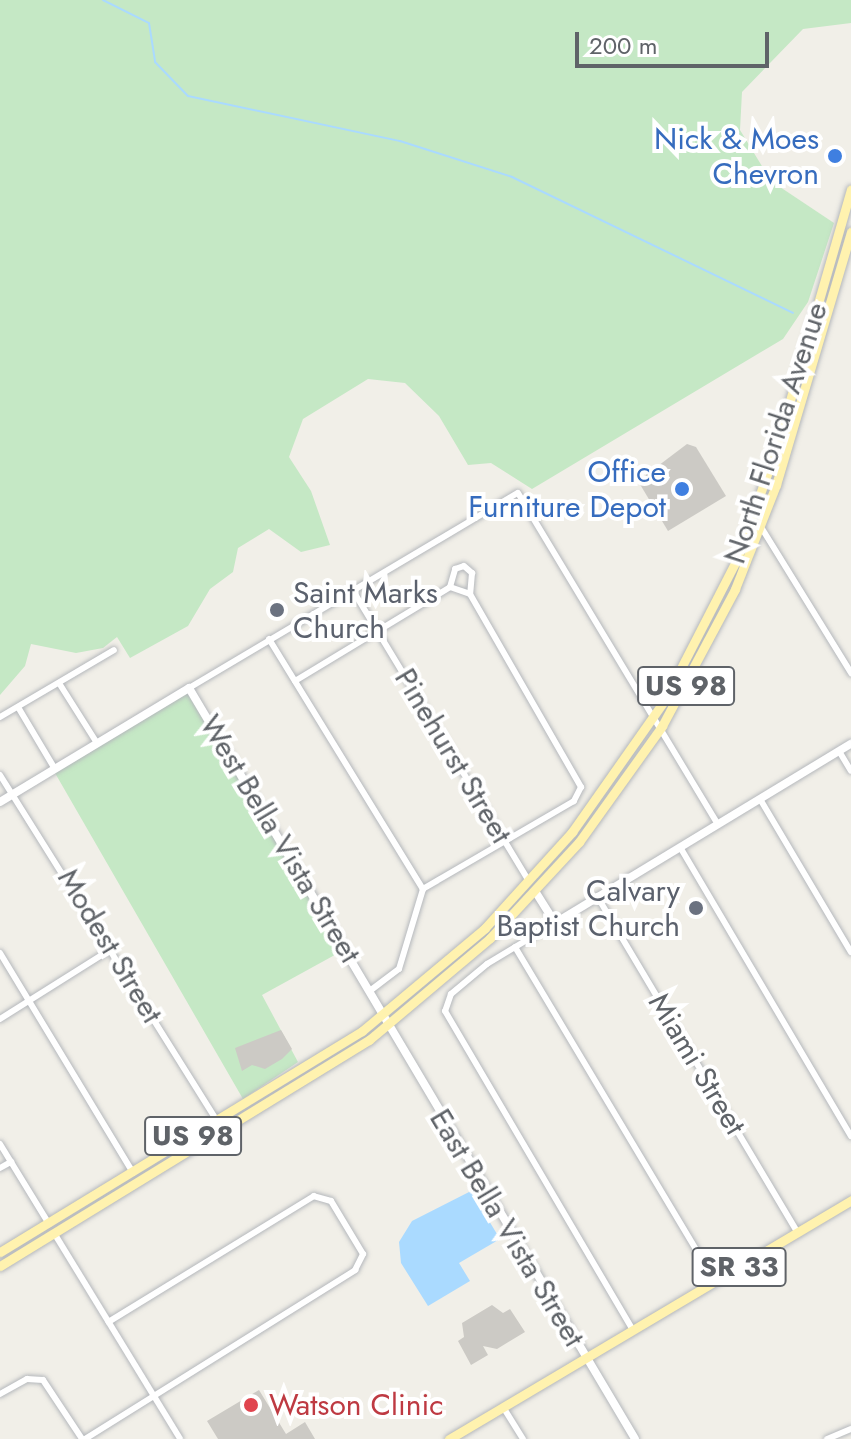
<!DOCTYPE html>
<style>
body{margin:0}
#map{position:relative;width:851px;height:1439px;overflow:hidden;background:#f1efe8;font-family:Jost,sans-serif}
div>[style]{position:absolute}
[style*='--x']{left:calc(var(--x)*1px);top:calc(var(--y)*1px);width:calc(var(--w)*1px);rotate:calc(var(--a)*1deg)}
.green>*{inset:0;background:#c5e8c5}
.water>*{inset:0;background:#aadaff}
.stream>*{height:2px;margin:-1px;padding:0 1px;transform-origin:1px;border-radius:1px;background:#aadaff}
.building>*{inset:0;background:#cccac5}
.roads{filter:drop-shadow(0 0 2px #b5b8bc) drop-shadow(0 0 2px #b5b8bc)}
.street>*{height:6px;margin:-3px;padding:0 3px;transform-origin:3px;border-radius:3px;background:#fff}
.secondary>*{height:8px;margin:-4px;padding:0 4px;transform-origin:4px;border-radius:4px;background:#fff}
.primary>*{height:9px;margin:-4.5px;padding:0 4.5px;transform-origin:4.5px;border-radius:4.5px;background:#fff2af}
.dots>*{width:22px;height:22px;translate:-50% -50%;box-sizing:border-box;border:4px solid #fff;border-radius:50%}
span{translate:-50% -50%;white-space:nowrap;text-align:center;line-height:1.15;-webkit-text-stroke:8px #fff;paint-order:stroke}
.shield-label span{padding:2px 6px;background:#fff;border:2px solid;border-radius:6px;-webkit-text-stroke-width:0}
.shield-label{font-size:28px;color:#5f6368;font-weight:700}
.shop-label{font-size:30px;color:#366cbe}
.right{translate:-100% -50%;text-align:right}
.street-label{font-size:30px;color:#5f6368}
.worship-label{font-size:30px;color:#5b616d}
.left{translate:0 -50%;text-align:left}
.health-label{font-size:30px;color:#be3a42}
.scale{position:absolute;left:575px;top:32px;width:194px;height:36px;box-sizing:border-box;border:4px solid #5f6368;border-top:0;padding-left:10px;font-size:24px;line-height:28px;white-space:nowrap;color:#5f6368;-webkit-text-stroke:6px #fff;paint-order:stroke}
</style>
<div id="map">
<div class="green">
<div style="clip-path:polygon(0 0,851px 0,851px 23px,803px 29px,742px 92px,740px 130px,771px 181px,834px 223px,808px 302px,783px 339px,532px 489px,491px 463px,468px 465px,439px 416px,405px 383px,368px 379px,303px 419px,289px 457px,311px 491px,330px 545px,301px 552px,269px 529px,238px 548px,233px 572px,210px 589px,188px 626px,130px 658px,117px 637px,103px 648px,76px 653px,31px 644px,25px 666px,0 695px)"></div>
<div style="clip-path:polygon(187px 693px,342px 951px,262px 995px,298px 1062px,243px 1099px,55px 773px)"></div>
</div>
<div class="water">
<div style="clip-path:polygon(471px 1191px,500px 1239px,459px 1263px,470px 1281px,428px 1306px,401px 1263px,399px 1242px,412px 1221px)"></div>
</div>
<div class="stream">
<div style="--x:103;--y:0;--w:51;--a:26.6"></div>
<div style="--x:149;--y:23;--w:39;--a:81"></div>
<div style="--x:155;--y:62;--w:47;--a:45.9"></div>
<div style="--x:188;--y:96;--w:217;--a:12"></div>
<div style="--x:400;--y:141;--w:118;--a:17.8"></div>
<div style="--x:512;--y:177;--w:312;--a:25.8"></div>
</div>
<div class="building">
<div style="clip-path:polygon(687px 444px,696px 447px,726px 496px,668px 531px,638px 481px)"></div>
<div style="clip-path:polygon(281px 1030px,292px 1049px,282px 1059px,265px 1069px,252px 1065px,242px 1071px,235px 1048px)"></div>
<div style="clip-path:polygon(492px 1305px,503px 1313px,510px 1309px,525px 1332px,497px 1349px,483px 1346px,488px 1355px,471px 1365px,458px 1341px,464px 1337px,462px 1323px)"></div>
<div style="clip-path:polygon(259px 1390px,286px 1434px,305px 1422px,315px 1439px,218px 1439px,207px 1421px)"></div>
</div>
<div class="roads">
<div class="street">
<div style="--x:761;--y:527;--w:172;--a:58.3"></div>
<div style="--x:450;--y:587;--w:19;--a:-74"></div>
<div style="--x:455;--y:569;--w:9;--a:-18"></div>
<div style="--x:464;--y:566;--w:11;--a:41"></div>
<div style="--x:472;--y:573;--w:21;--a:95"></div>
<div style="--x:352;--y:589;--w:341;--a:58.8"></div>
<div style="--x:269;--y:639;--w:294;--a:58.4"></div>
<div style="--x:295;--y:681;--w:181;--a:-31.2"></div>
<div style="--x:450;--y:587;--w:21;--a:19"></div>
<div style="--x:470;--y:594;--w:223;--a:60.1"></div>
<div style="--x:581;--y:787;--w:16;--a:117"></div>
<div style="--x:574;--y:801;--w:175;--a:149.8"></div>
<div style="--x:59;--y:683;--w:71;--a:57.7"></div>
<div style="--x:189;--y:688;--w:382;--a:-30.7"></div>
<div style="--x:518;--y:493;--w:387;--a:58.9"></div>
<div style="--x:18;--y:707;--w:72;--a:59.2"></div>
<div style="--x:0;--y:717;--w:132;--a:-30.4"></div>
<div style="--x:839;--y:751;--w:23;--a:59"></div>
<div style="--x:0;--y:775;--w:408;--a:57.9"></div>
<div style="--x:760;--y:799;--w:178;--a:59.3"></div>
<div style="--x:680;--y:847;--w:336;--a:59.4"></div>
<div style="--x:597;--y:896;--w:391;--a:59.2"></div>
<div style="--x:555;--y:923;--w:79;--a:148.9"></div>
<div style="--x:487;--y:964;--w:47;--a:140.2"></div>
<div style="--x:451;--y:994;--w:18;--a:109"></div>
<div style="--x:445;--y:1011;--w:369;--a:59.5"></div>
<div style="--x:515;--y:947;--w:389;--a:59.1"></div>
<div style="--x:0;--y:953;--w:257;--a:58.8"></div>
<div style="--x:371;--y:990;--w:35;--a:-37"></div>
<div style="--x:399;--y:969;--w:84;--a:-73.3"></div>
<div style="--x:0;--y:1019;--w:131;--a:-32.2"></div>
<div style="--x:0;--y:1144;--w:94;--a:58.5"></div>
<div style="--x:0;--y:1168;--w:13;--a:-29"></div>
<div style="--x:54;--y:1233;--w:241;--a:58.5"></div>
<div style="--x:0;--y:1394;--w:31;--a:-29"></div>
<div style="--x:27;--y:1379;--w:16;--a:4"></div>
<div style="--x:43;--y:1380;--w:71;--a:56.5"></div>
<div style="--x:503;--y:1407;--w:38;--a:58"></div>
<div style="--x:85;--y:1439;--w:319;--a:-32"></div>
<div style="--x:355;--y:1270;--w:18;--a:-63"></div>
<div style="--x:363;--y:1254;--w:62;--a:-121.1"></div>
<div style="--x:331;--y:1201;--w:18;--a:-164"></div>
<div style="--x:314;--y:1196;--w:241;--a:148.5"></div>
<div style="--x:827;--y:1439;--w:26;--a:-23"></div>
</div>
<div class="secondary">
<div style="--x:0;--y:802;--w:221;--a:-31.1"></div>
<div style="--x:189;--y:688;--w:873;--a:59.29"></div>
<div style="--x:535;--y:891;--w:38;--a:58"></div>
<div style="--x:555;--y:923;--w:346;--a:-31.2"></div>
</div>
<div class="primary">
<div style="--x:0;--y:1252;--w:424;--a:-31.4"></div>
<div style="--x:362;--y:1031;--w:160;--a:-39.9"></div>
<div style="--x:485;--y:928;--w:130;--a:-47.8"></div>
<div style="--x:572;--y:832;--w:160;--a:-54.9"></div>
<div style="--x:664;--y:701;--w:160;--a:-62.8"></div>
<div style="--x:737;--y:559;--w:117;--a:-70.5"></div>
<div style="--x:776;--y:449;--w:270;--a:-73.9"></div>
<div style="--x:0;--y:1266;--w:433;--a:-31.5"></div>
<div style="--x:369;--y:1040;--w:158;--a:-40.1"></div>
<div style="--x:490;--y:938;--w:131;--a:-47.2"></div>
<div style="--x:579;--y:842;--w:143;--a:-54.4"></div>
<div style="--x:662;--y:726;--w:155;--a:-61.9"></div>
<div style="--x:735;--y:589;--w:112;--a:-68.5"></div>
<div style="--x:776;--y:485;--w:264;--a:-73.5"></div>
<div style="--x:449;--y:1439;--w:468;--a:-30.7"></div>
</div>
</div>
<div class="dots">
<div style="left:835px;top:156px;background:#3f7fe0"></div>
<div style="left:682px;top:489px;background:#3f7fe0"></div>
<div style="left:277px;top:610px;background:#6b7280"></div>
<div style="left:696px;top:908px;background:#6b7280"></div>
<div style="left:251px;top:1405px;background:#e0444e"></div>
</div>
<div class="shield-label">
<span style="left:686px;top:686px">US 98</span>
<span style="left:193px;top:1136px">US 98</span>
<span style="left:739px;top:1267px">SR 33</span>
</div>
<div class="shop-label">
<span class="right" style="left:819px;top:156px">Nick &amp; Moes<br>Chevron</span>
<span class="right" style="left:666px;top:489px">Office<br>Furniture Depot</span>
</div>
<div class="street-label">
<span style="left:776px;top:433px;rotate:-72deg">North Florida Avenue</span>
<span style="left:453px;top:756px;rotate:59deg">Pinehurst Street</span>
<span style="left:280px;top:839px;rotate:59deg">West Bella Vista Street</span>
<span style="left:110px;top:946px;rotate:59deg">Modest Street</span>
<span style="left:697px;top:1064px;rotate:59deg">Miami Street</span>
<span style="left:507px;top:1228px;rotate:59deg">East Bella Vista Street</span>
</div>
<div class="worship-label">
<span class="left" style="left:293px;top:610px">Saint Marks<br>Church</span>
<span class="right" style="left:680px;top:908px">Calvary<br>Baptist Church</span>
</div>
<div class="health-label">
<span class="left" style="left:269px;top:1405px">Watson Clinic</span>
</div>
<div class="scale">200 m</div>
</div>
